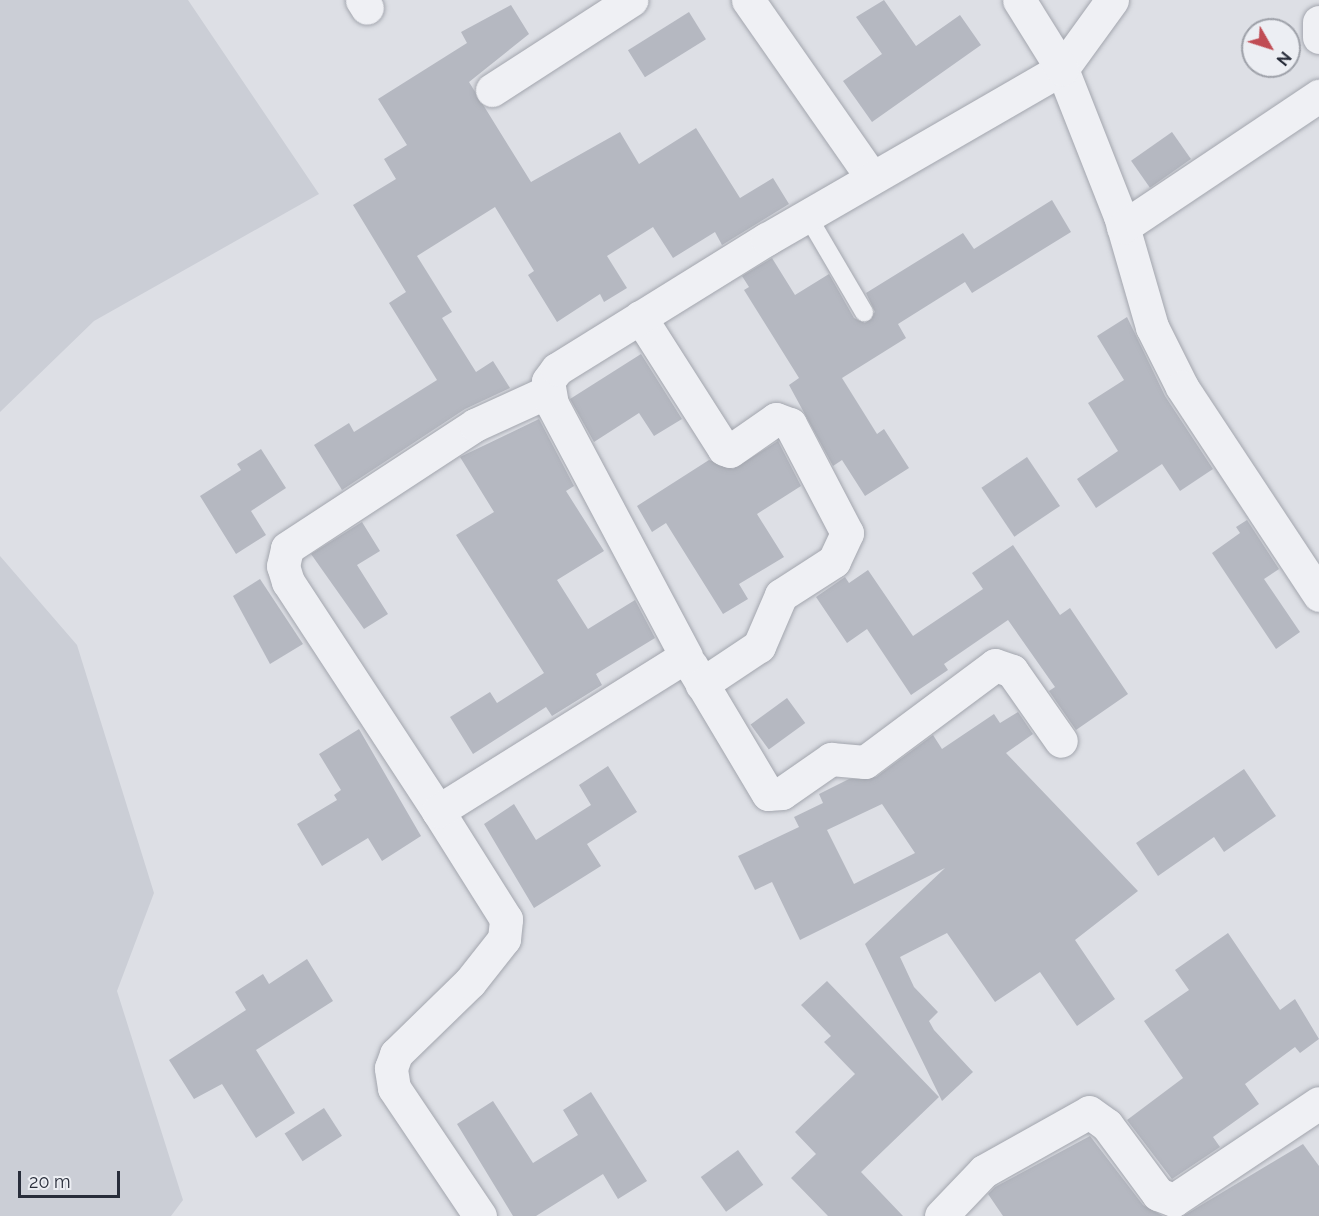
<!DOCTYPE html>
<style>
body{margin:0}
#map{position:relative;width:1319px;height:1216px;overflow:hidden;background:#dddfe5;font-family:Raleway,sans-serif}
div>[style]{position:absolute}
[style*='--x']{left:calc(var(--x)*1px);top:calc(var(--y)*1px);width:calc(var(--w)*1px);rotate:calc(var(--a)*1deg)}
.built>*{inset:0;background:#cbced6}
.building>*{inset:0;background:#b5b8c1;transform-origin:0 0}
.roads{filter:drop-shadow(0 0 2px #a3a6ae) drop-shadow(0 0 2px #a3a6ae)}
.lane>*{height:18px;margin:-9px;padding:0 9px;transform-origin:9px;border-radius:9px;background:#eff0f4}
.street>*{height:33px;margin:-16.5px;padding:0 16.5px;transform-origin:16.5px;border-radius:16.5px;background:#eff0f4}
span{translate:-50% -50%;white-space:nowrap;text-align:center;line-height:1.15;-webkit-text-stroke:4.5px #eceef3;paint-order:stroke}
.north{position:absolute;left:1241px;top:18px;width:60px;height:60px;box-sizing:border-box;background:#eceef3;border:2px solid #9ea1a9;border-radius:50%;rotate:129deg;font-size:16px;font-weight:700;line-height:24px;text-align:center;color:#282d3a}
.north::after{content:'';display:block;margin:auto;width:21px;height:27px;background:#c04c54;clip-path:polygon(50% 0,100% 100%,50% 72%,0 100%)}
.scale{position:absolute;left:18px;top:1171px;width:102px;height:27px;box-sizing:border-box;border:3px solid #282d3a;border-top:0;padding-left:8px;font-size:18px;line-height:21px;white-space:nowrap;color:#282d3a;-webkit-text-stroke:4px #eceef3;paint-order:stroke}
</style>
<div id="map">
<div class="built">
<div style="clip-path:polygon(0 0,188px 0,319px 194px,94px 321px,0 412px)"></div>
<div style="clip-path:polygon(0 556px,77px 645px,154px 893px,117px 991px,183px 1200px,171px 1216px,0 1216px)"></div>
</div>
<div class="building">
<div style="clip-path:polygon(884px 0,916px 46px,960px 15px,981px 45px,872px 122px,843px 81px,882px 54px,856px 17px)"></div>
<div style="clip-path:polygon(511px 5px,529px 34px,469px 82px,531px 182px,620px 132px,639px 164px,696px 128px,740px 198px,773px 178px,789px 204px,722px 245px,715px 232px,673px 258px,653px 227px,607px 256px,627px 288px,604px 302px,600px 294px,557px 322px,528px 275px,534px 271px,495px 207px,417px 256px,452px 312px,442px 318px,476px 372px,493px 361px,510px 388px,465px 409px,342px 490px,314px 445px,349px 423px,354px 432px,437px 380px,389px 303px,406px 292px,353px 205px,396px 179px,384px 159px,407px 145px,378px 99px,467px 43px,461px 32px)"></div>
<div style="left:689px;top:12px;width:32px;height:72px;rotate:58deg"></div>
<div style="left:1172px;top:132px;width:33px;height:50px;rotate:55deg"></div>
<div style="clip-path:polygon(1052px 200px,1071px 232px,972px 293px,965px 282px,898px 324px,906px 338px,842px 378px,877px 434px,884px 429px,909px 468px,865px 496px,842px 460px,833px 466px,789px 385px,799px 378px,744px 290px,749px 287px,742px 276px,772px 258px,795px 295px,829px 274px,854px 318px,865px 323px,875px 312px,866px 293px,963px 233px,974px 249px)"></div>
<div style="clip-path:polygon(1127px 317px,1165px 396px,1213px 469px,1180px 491px,1162px 464px,1096px 508px,1077px 479px,1118px 451px,1088px 403px,1124px 380px,1097px 336px)"></div>
<div style="clip-path:polygon(641px 354px,682px 419px,654px 436px,639px 413px,594px 442px,570px 399px)"></div>
<div style="clip-path:polygon(539px 419px,574px 486px,566px 491px,604px 551px,557px 580px,588px 629px,635px 600px,655px 638px,596px 674px,602px 685px,552px 716px,546px 707px,473px 754px,450px 717px,490px 692px,497px 703px,544px 673px,456px 535px,494px 512px,460px 457px)"></div>
<div style="clip-path:polygon(778px 441px,801px 486px,757px 514px,784px 557px,739px 584px,748px 599px,723px 614px,666px 523px,652px 532px,637px 506px,709px 460px,733px 469px)"></div>
<div style="clip-path:polygon(261px 449px,286px 488px,251px 511px,266px 535px,236px 554px,200px 496px,241px 470px,237px 464px)"></div>
<div style="left:1027px;top:457px;width:59px;height:55px;rotate:56deg"></div>
<div style="clip-path:polygon(1247px 520px,1279px 569px,1264px 579px,1300px 632px,1276px 649px,1212px 553px,1240px 533px,1236px 527px)"></div>
<div style="clip-path:polygon(362px 522px,380px 551px,357px 565px,388px 614px,364px 629px,311px 554px)"></div>
<div style="clip-path:polygon(1013px 545px,1060px 615px,1070px 608px,1128px 694px,1076px 730px,1049px 691px,1055px 687px,1008px 620px,944px 664px,948px 670px,911px 695px,867px 629px,847px 643px,816px 597px,845px 577px,849px 583px,868px 570px,913px 636px,983px 589px,972px 573px)"></div>
<div style="clip-path:polygon(260px 579px,303px 644px,270px 664px,233px 596px)"></div>
<div style="left:787px;top:698px;width:31px;height:45px;rotate:54deg"></div>
<div style="clip-path:polygon(evenodd,1018px 712px,1033px 734px,1006px 753px,1138px 891px,1075px 940px,1115px 999px,1077px 1026px,1040px 972px,995px 1002px,947px 933px,900px 957px,914px 987px,938px 1012px,929px 1021px,934px 1030px,973px 1072px,942px 1101px,865px 944px,945px 868px,800px 940px,772px 882px,755px 890px,738px 856px,799px 827px,794px 817px,823px 803px,819px 794px,849px 779px,876px 777px,933px 735px,942px 749px,994px 714px,1000px 723px,1018px 712px,882px 804px,915px 853px,854px 884px,827px 830px,882px 804px)"></div>
<div style="clip-path:polygon(359px 729px,421px 836px,382px 861px,368px 838px,322px 866px,297px 824px,337px 800px,334px 795px,341px 790px,319px 754px)"></div>
<div style="clip-path:polygon(608px 766px,637px 812px,587px 844px,601px 866px,534px 908px,484px 824px,514px 804px,536px 840px,591px 805px,579px 785px)"></div>
<div style="clip-path:polygon(1244px 769px,1276px 816px,1224px 852px,1214px 837px,1158px 876px,1136px 843px)"></div>
<div style="clip-path:polygon(1228px 933px,1280px 1010px,1295px 999px,1319px 1039px,1300px 1053px,1295px 1047px,1245px 1084px,1259px 1104px,1213px 1137px,1220px 1147px,1172px 1179px,1127px 1120px,1183px 1078px,1144px 1021px,1189px 990px,1175px 970px)"></div>
<div style="clip-path:polygon(307px 959px,333px 1001px,256px 1050px,295px 1113px,256px 1138px,222px 1084px,194px 1099px,169px 1060px,246px 1010px,235px 992px,263px 974px,269px 984px)"></div>
<div style="clip-path:polygon(827px 981px,939px 1097px,861px 1172px,903px 1216px,828px 1216px,791px 1178px,816px 1154px,795px 1132px,855px 1074px,824px 1042px,831px 1036px,801px 1005px)"></div>
<div style="clip-path:polygon(591px 1092px,647px 1181px,618px 1199px,603px 1174px,536px 1216px,513px 1216px,457px 1124px,493px 1101px,533px 1163px,578px 1135px,563px 1110px)"></div>
<div style="left:324px;top:1108px;width:33px;height:47px;rotate:57deg"></div>
<div style="clip-path:polygon(1090px 1136px,1143px 1205px,1163px 1216px,1003px 1216px,988px 1194px,995px 1187px)"></div>
<div style="clip-path:polygon(1303px 1144px,1319px 1166px,1319px 1216px,1183px 1216px)"></div>
<div style="left:738px;top:1150px;width:43px;height:46px;rotate:54deg"></div>
</div>
<div class="roads">
<div class="lane">
<div style="--x:807;--y:215;--w:113;--a:59.6"></div>
</div>
<div class="street">
<div style="--x:362;--y:0;--w:9;--a:58"></div>
<div style="--x:748;--y:0;--w:215;--a:55.1"></div>
<div style="--x:1112;--y:0;--w:85;--a:125.9"></div>
<div style="--x:1062;--y:69;--w:158;--a:68.5"></div>
<div style="--x:1120;--y:216;--w:116;--a:73.9"></div>
<div style="--x:1152;--y:327;--w:67;--a:63.4"></div>
<div style="--x:1182;--y:387;--w:249;--a:56.6"></div>
<div style="--x:1319;--y:22;--w:15;--a:90"></div>
<div style="--x:492;--y:90;--w:166;--a:-32.9"></div>
<div style="--x:1123;--y:227;--w:236;--a:-33.8"></div>
<div style="--x:640;--y:317;--w:156;--a:57.5"></div>
<div style="--x:724;--y:449;--w:6;--a:18"></div>
<div style="--x:730;--y:451;--w:56;--a:-34.8"></div>
<div style="--x:776;--y:419;--w:15;--a:20"></div>
<div style="--x:790;--y:424;--w:123;--a:62.4"></div>
<div style="--x:847;--y:533;--w:31;--a:115"></div>
<div style="--x:834;--y:561;--w:63;--a:147.3"></div>
<div style="--x:781;--y:595;--w:56;--a:113.3"></div>
<div style="--x:759;--y:646;--w:69;--a:146.3"></div>
<div style="--x:691;--y:665;--w:150;--a:59.2"></div>
<div style="--x:768;--y:794;--w:14;--a:-4"></div>
<div style="--x:782;--y:793;--w:60;--a:-34.8"></div>
<div style="--x:831;--y:759;--w:34;--a:5"></div>
<div style="--x:865;--y:762;--w:162;--a:-36.7"></div>
<div style="--x:995;--y:665;--w:18;--a:19"></div>
<div style="--x:1012;--y:671;--w:85;--a:55"></div>
<div style="--x:438;--y:811;--w:274;--a:-123.2"></div>
<div style="--x:288;--y:582;--w:17;--a:-107"></div>
<div style="--x:283;--y:566;--w:18;--a:-77"></div>
<div style="--x:287;--y:548;--w:225;--a:-33.2"></div>
<div style="--x:475;--y:425;--w:79;--a:-24.6"></div>
<div style="--x:480;--y:1216;--w:154;--a:-123.9"></div>
<div style="--x:394;--y:1088;--w:20;--a:-99"></div>
<div style="--x:391;--y:1068;--w:15;--a:-70"></div>
<div style="--x:396;--y:1054;--w:103;--a:-44.2"></div>
<div style="--x:470;--y:982;--w:55;--a:-51.7"></div>
<div style="--x:504;--y:939;--w:20;--a:-84"></div>
<div style="--x:506;--y:919;--w:128;--a:-122.2"></div>
<div style="--x:438;--y:811;--w:292;--a:-32"></div>
<div style="--x:686;--y:656;--w:285;--a:-118"></div>
<div style="--x:552;--y:404;--w:23;--a:-100"></div>
<div style="--x:548;--y:381;--w:15;--a:-53"></div>
<div style="--x:557;--y:369;--w:247;--a:-31.8"></div>
<div style="--x:767;--y:239;--w:340;--a:-30"></div>
<div style="--x:1062;--y:69;--w:81;--a:-121.9"></div>
<div style="--x:941;--y:1216;--w:62;--a:-46.3"></div>
<div style="--x:984;--y:1171;--w:120;--a:-29.3"></div>
<div style="--x:1089;--y:1112;--w:22;--a:36"></div>
<div style="--x:1107;--y:1125;--w:86;--a:53.5"></div>
<div style="--x:1158;--y:1194;--w:17;--a:21"></div>
<div style="--x:1174;--y:1200;--w:174;--a:-33.8"></div>
</div>
</div>
<div class="north">N</div>
<div class="scale">20 m</div>
</div>
